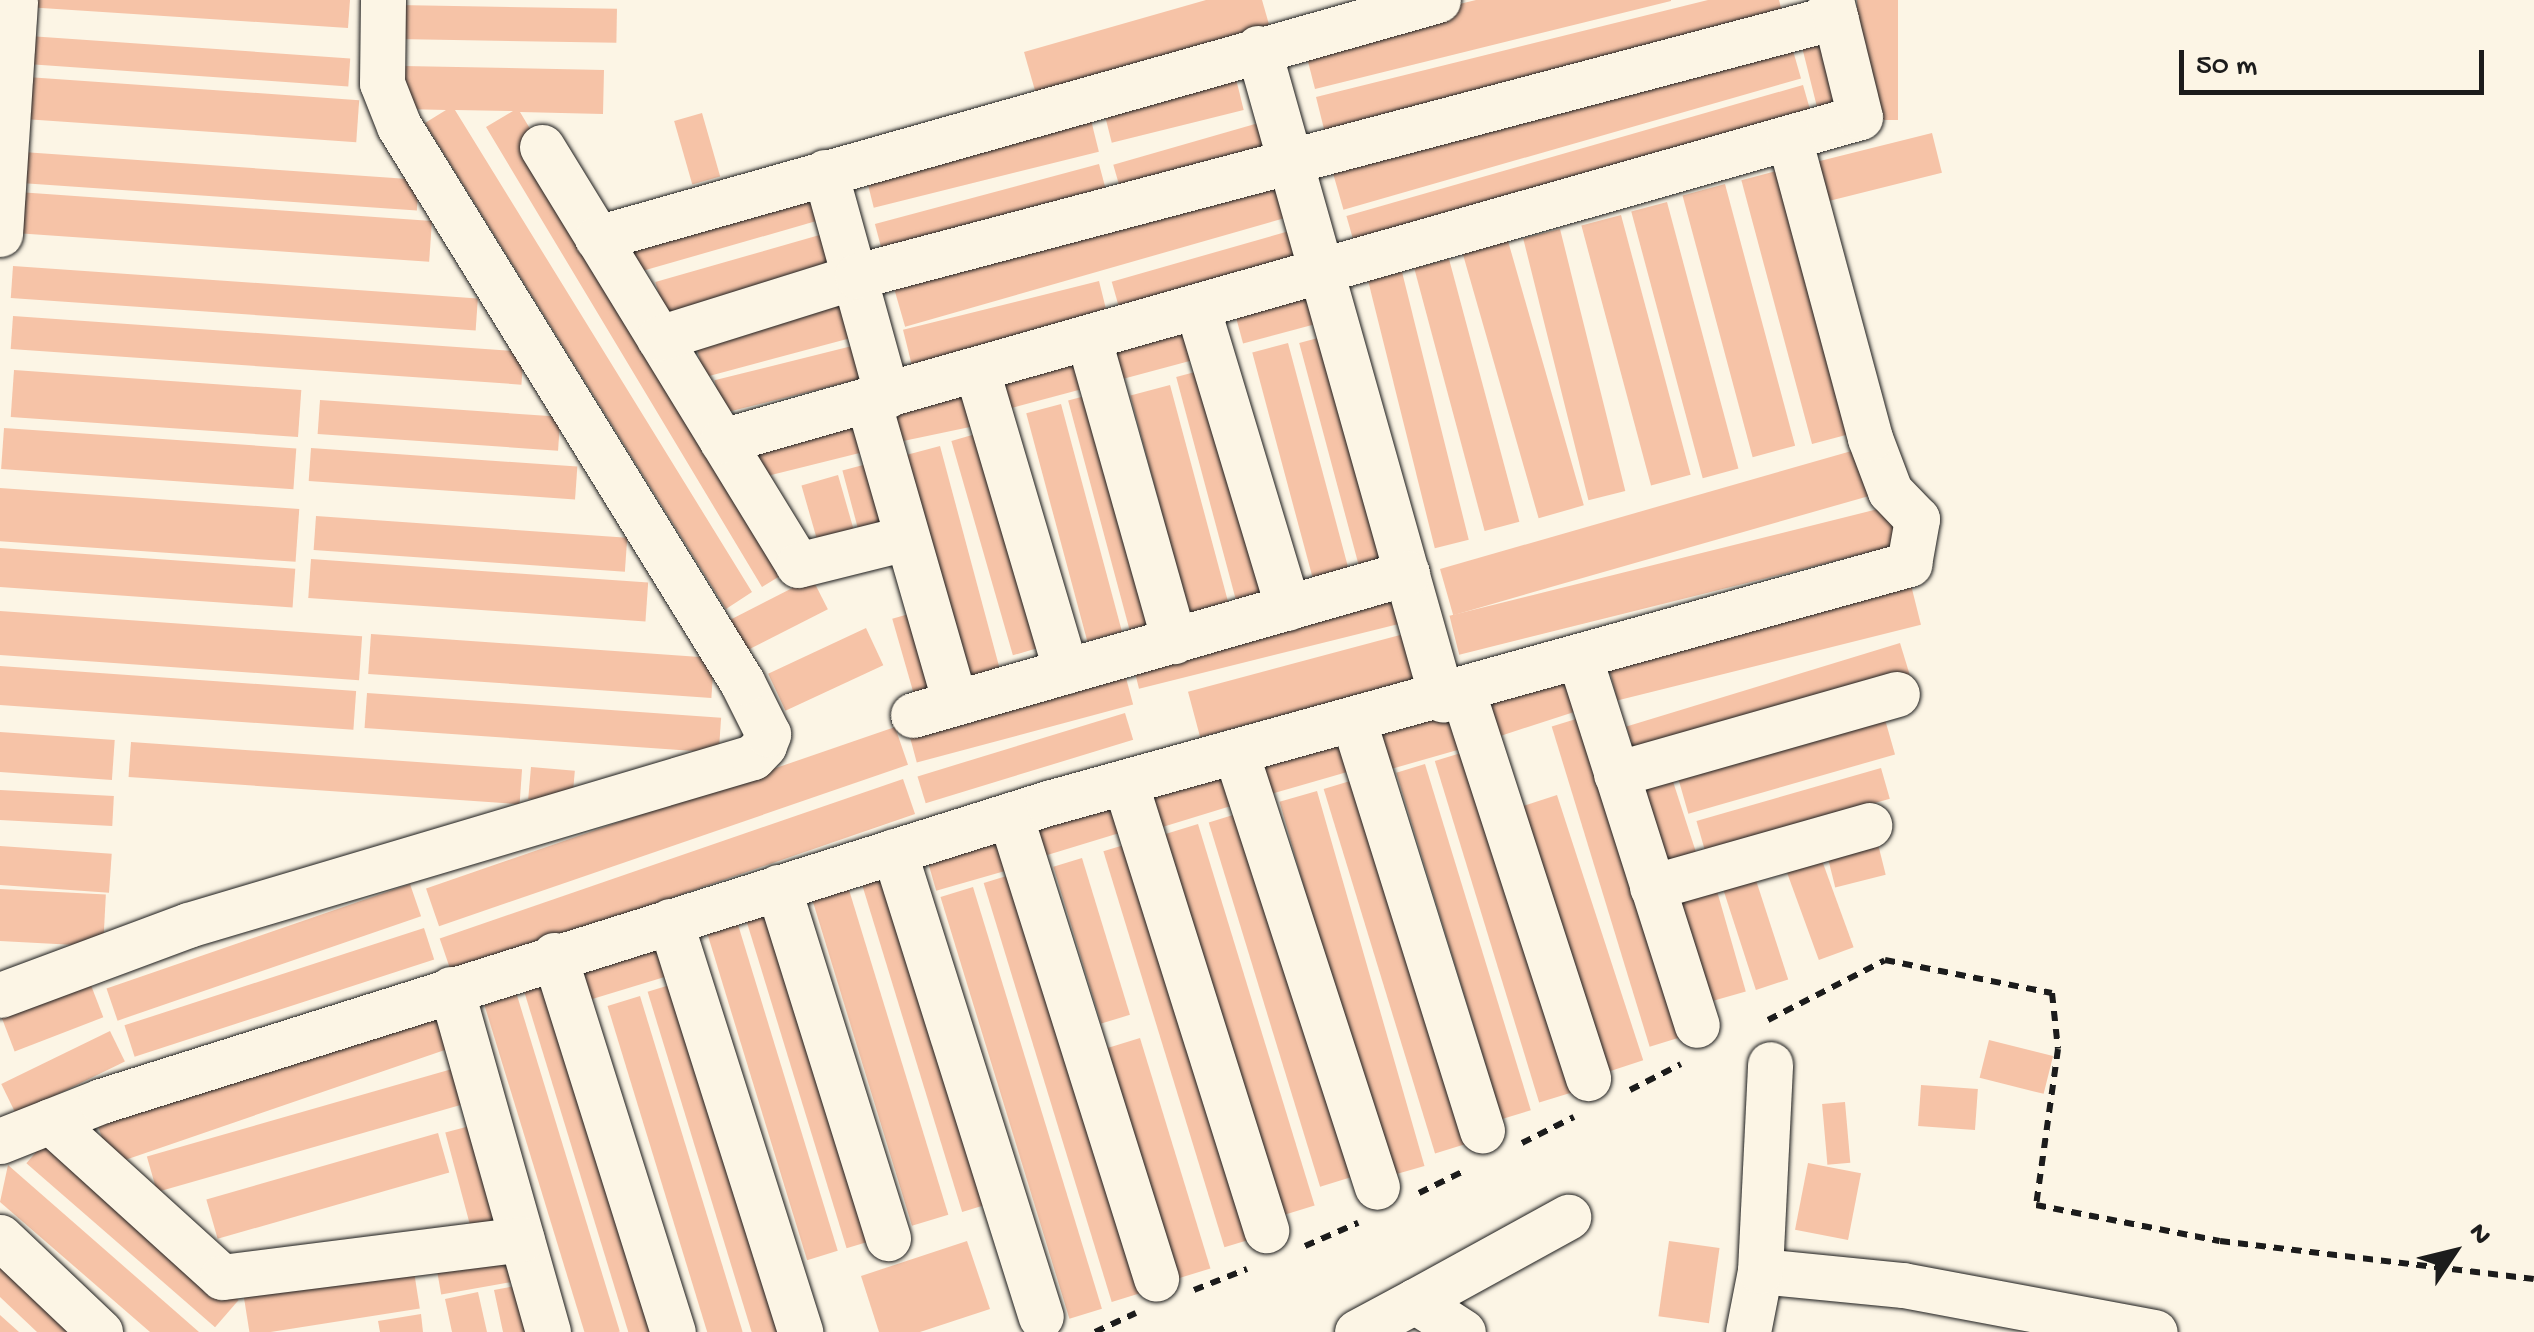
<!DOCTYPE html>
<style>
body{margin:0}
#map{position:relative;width:2534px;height:1332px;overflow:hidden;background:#fcf5e5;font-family:"Gochi Hand",sans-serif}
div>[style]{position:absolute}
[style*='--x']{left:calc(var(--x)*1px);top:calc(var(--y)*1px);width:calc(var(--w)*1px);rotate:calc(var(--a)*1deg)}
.building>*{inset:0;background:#f6c3a7;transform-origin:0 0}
.path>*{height:6px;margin-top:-3px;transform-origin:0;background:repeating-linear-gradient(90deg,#1c1c1c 0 10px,transparent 0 18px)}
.roads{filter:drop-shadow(0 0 2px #1c1c1c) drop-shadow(0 0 2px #1c1c1c)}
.street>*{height:45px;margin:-22.5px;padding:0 22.5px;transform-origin:22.5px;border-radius:22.5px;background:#fcf5e5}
span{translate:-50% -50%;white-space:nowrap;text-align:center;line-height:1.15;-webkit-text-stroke:8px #fcf5e5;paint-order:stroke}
.north{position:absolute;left:2404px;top:1202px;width:100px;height:100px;-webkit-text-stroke:8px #fcf5e5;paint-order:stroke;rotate:55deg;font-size:28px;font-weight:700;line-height:40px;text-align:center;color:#1c1c1c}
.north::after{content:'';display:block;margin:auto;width:35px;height:45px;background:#1c1c1c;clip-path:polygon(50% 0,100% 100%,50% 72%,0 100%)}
.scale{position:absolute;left:2179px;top:50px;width:305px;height:45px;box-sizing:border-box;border:5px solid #1c1c1c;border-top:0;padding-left:12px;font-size:30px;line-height:35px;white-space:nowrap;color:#1c1c1c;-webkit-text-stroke:8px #fcf5e5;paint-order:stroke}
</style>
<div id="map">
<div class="building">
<div style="clip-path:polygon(26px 0,350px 0,348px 28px,26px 7px)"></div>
<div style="clip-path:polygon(1206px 0,1262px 0,1270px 28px,1036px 94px,1024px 52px)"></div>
<div style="clip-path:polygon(1476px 0,1671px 0,1671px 1px,1315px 89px,1303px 42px)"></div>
<div style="clip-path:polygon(1708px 0,1779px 0,1786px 28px,1327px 141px,1316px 97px)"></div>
<div style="left:1857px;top:0;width:41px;height:120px"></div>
<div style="left:398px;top:5px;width:219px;height:34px;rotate:1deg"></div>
<div style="left:1829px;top:27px;width:95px;height:31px;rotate:76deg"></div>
<div style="left:29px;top:36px;width:322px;height:28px;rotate:4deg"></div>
<div style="left:1790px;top:40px;width:40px;height:476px;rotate:74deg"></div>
<div style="clip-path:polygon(404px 66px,604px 70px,603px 114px,520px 112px,793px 568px,762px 587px,486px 127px,513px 111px,455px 110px,752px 592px,726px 609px,425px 123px,446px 110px,403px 109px)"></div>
<div style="left:1235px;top:75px;width:36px;height:136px;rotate:76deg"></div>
<div style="left:27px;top:77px;width:333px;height:42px;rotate:4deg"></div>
<div style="left:1803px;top:85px;width:45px;height:475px;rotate:74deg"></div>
<div style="left:1088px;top:108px;width:45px;height:232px;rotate:76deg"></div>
<div style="left:702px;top:113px;width:66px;height:29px;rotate:74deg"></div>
<div style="left:1269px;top:120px;width:36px;height:162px;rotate:74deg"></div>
<div style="left:1932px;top:133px;width:41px;height:132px;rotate:76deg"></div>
<div style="left:23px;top:152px;width:397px;height:31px;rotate:4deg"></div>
<div style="left:1099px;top:164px;width:31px;height:232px;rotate:75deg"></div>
<div style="left:1780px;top:170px;width:273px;height:40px;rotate:75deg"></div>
<div style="left:1286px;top:175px;width:41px;height:408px;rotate:74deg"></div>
<div style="left:822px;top:182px;width:36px;height:201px;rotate:74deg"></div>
<div style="left:1725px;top:184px;width:271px;height:44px;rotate:75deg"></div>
<div style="left:18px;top:192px;width:415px;height:41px;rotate:4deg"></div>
<div style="left:1667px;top:202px;width:276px;height:37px;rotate:75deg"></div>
<div style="left:1621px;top:215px;width:269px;height:41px;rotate:75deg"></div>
<div style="left:1303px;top:227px;width:36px;height:199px;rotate:74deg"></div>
<div style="left:1560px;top:229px;width:270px;height:38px;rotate:76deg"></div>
<div style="left:837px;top:230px;width:37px;height:189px;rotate:74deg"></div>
<div style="left:1508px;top:241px;width:275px;height:47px;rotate:74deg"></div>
<div style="left:1449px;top:259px;width:272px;height:36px;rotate:75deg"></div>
<div style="left:13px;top:266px;width:466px;height:32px;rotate:4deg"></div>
<div style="left:1402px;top:272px;width:276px;height:35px;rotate:76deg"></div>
<div style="left:1099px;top:281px;width:36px;height:202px;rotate:76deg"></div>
<div style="left:1319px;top:287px;width:35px;height:88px;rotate:75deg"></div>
<div style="left:852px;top:290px;width:46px;height:165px;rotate:75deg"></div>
<div style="left:13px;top:316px;width:512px;height:33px;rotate:4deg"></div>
<div style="left:1193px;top:325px;width:34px;height:81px;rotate:75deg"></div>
<div style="left:1333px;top:334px;width:237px;height:35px;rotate:75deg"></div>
<div style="left:1288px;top:343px;width:241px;height:37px;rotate:75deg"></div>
<div style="left:860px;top:344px;width:34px;height:150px;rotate:76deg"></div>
<div style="left:1078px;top:358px;width:31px;height:86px;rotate:75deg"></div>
<div style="left:1210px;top:368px;width:236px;height:35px;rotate:75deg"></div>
<div style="left:14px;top:370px;width:288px;height:47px;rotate:4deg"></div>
<div style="left:1170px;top:385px;width:235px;height:41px;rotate:75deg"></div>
<div style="left:975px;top:386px;width:39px;height:84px;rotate:78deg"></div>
<div style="left:1100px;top:392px;width:237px;height:33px;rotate:75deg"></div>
<div style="left:320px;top:400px;width:241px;height:34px;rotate:4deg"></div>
<div style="left:1061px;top:404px;width:236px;height:36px;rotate:75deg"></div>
<div style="left:867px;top:414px;width:36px;height:116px;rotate:76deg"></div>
<div style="left:4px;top:428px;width:293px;height:41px;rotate:4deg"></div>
<div style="left:986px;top:431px;width:223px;height:36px;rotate:74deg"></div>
<div style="left:940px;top:446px;width:239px;height:34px;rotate:75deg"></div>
<div style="left:311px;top:448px;width:267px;height:33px;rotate:4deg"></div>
<div style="left:1862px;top:448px;width:48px;height:439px;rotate:74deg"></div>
<div style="left:882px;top:460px;width:67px;height:41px;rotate:75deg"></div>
<div style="left:838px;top:475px;width:63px;height:38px;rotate:74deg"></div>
<div style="left:0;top:488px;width:300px;height:53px;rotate:4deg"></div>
<div style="left:1890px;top:506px;width:40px;height:454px;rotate:76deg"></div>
<div style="left:316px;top:516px;width:312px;height:34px;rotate:4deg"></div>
<div style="left:0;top:548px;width:296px;height:39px;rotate:4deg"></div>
<div style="left:311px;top:559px;width:338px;height:39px;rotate:4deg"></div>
<div style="left:812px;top:578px;width:35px;height:95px;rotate:63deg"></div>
<div style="left:1911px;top:585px;width:41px;height:313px;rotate:76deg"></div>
<div style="left:1402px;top:586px;width:36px;height:280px;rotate:76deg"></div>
<div style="left:923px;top:610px;width:85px;height:32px;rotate:74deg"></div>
<div style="left:0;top:611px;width:363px;height:44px;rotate:4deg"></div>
<div style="left:866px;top:628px;width:41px;height:108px;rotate:65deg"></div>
<div style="left:1415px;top:631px;width:47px;height:235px;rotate:75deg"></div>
<div style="left:371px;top:634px;width:344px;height:40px;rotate:4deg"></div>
<div style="left:1900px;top:643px;width:34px;height:286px;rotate:73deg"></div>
<div style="left:1122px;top:663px;width:43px;height:224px;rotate:75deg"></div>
<div style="left:0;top:666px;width:357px;height:39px;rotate:4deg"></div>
<div style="left:1577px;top:671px;width:38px;height:93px;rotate:72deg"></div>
<div style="left:367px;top:693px;width:355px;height:35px;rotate:4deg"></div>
<div style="left:1462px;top:706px;width:41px;height:99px;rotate:74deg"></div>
<div style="left:1125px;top:713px;width:28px;height:217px;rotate:73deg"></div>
<div style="left:1589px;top:715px;width:335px;height:39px;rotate:73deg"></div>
<div style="left:1884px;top:716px;width:40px;height:215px;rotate:74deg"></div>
<div style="left:895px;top:727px;width:40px;height:496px;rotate:71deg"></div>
<div style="left:0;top:732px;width:115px;height:40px;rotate:4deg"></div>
<div style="left:1353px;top:733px;width:36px;height:100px;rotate:74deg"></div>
<div style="left:131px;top:742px;width:392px;height:35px;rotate:4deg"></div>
<div style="left:1474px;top:749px;width:357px;height:41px;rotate:73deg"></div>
<div style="left:1667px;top:763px;width:101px;height:33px;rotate:72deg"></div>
<div style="left:1235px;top:764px;width:39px;height:92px;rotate:73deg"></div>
<div style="left:1425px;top:764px;width:362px;height:30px;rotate:73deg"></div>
<div style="left:531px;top:767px;width:44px;height:32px;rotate:5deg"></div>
<div style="left:1881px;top:768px;width:32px;height:192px;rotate:74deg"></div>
<div style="left:1360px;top:778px;width:381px;height:38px;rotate:73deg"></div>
<div style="left:903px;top:779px;width:37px;height:490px;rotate:71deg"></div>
<div style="left:0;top:790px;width:114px;height:30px;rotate:3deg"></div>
<div style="left:1317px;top:791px;width:390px;height:39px;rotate:74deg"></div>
<div style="left:1557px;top:795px;width:279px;height:48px;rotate:72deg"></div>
<div style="left:1121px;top:797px;width:34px;height:90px;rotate:73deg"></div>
<div style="left:1246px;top:811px;width:381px;height:39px;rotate:73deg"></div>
<div style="left:1198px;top:824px;width:399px;height:34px;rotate:73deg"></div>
<div style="left:1014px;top:832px;width:35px;height:91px;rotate:74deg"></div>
<div style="left:1876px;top:836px;width:40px;height:52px;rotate:76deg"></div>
<div style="left:1134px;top:842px;width:414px;height:32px;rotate:73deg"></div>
<div style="left:1816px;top:844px;width:110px;height:37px;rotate:70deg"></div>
<div style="left:0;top:846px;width:112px;height:39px;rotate:4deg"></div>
<div style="left:1082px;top:858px;width:164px;height:30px;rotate:73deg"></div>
<div style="left:893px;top:866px;width:351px;height:35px;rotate:73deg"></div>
<div style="left:1753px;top:871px;width:114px;height:34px;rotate:72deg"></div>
<div style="left:1020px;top:872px;width:438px;height:38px;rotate:73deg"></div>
<div style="left:1713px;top:877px;width:119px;height:41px;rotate:74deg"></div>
<div style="left:846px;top:880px;width:350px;height:38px;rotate:73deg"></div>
<div style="left:410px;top:884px;width:34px;height:321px;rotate:71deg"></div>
<div style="left:973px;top:887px;width:441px;height:34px;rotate:73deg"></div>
<div style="left:0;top:889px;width:106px;height:52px;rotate:3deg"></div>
<div style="left:783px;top:907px;width:345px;height:39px;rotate:73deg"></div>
<div style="left:736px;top:918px;width:348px;height:32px;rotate:73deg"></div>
<div style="left:424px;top:928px;width:33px;height:315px;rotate:72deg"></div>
<div style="left:668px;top:932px;width:42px;height:98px;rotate:73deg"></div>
<div style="left:555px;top:976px;width:373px;height:34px;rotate:73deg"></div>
<div style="left:89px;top:980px;width:40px;height:95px;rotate:69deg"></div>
<div style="left:683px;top:981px;width:366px;height:37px;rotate:73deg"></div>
<div style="left:516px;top:992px;width:355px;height:34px;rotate:73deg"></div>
<div style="left:640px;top:996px;width:351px;height:34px;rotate:73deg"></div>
<div style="left:449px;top:1003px;width:43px;height:372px;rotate:71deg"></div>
<div style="left:110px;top:1031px;width:34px;height:121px;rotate:64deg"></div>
<div style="left:1140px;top:1038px;width:241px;height:34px;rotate:73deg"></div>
<div style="left:1989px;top:1040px;width:66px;height:39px;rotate:14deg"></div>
<div style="left:466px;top:1065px;width:37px;height:332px;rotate:74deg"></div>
<div style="left:1921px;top:1085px;width:57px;height:41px;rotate:4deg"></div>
<div style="left:1845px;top:1102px;width:61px;height:23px;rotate:85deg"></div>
<div style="left:481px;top:1123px;width:98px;height:37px;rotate:75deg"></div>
<div style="left:438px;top:1133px;width:41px;height:241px;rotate:74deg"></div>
<div style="left:50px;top:1136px;width:250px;height:36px;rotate:41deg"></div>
<div style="left:1808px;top:1163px;width:54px;height:68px;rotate:11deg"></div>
<div style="clip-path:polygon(8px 1165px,199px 1332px,150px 1332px,0 1202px)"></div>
<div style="clip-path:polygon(967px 1241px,990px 1309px,920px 1332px,879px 1332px,861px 1276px)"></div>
<div style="left:1669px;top:1241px;width:51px;height:76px;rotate:8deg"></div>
<div style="left:520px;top:1246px;width:34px;height:86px;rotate:80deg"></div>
<div style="clip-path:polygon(0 1248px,90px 1332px,37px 1332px,0 1297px)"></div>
<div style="left:412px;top:1259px;width:50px;height:172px;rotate:81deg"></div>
<div style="clip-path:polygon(530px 1283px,541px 1332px,503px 1332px,494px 1290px)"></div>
<div style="clip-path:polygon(478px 1292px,487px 1332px,452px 1332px,445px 1299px)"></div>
<div style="clip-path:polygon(421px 1314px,423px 1332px,380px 1332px,378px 1321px)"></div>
<div style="clip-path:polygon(0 1315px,19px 1332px,0 1332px)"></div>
</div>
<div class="path">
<div style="--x:1768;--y:1020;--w:131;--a:-27.1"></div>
<div style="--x:1885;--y:960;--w:170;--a:11.2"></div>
<div style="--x:2052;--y:993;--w:56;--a:83.9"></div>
<div style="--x:2058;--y:1049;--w:158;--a:98"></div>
<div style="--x:2036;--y:1205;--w:187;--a:11.1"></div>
<div style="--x:2220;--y:1241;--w:316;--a:6.9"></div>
<div style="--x:1630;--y:1090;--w:57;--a:-27"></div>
<div style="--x:1522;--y:1143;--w:58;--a:-26.6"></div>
<div style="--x:1419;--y:1193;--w:52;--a:-26.1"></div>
<div style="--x:1305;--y:1246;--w:58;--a:-23.5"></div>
<div style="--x:1194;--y:1290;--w:57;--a:-21.6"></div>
<div style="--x:1095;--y:1332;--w:45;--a:-24.9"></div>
</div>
<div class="roads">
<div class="street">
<div style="--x:1258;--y:48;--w:677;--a:74.22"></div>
<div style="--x:542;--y:147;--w:490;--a:58.5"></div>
<div style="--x:798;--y:565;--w:111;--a:-14"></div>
<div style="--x:825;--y:172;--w:232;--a:74.5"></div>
<div style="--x:0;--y:234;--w:234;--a:-86.3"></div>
<div style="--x:597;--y:238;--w:874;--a:-15.8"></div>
<div style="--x:1198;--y:310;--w:311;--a:73.2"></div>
<div style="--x:659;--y:338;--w:207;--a:-17.4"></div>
<div style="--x:857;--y:276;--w:1012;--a:-14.83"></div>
<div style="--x:1089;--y:340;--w:313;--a:74.2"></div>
<div style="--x:977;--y:371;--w:313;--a:73.5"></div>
<div style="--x:868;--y:401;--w:314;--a:73.9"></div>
<div style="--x:722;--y:441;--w:1183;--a:-15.89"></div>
<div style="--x:1860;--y:117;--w:121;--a:-103.9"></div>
<div style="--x:1580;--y:659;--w:384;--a:72.3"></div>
<div style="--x:1463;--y:693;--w:405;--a:72"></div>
<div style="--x:913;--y:715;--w:514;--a:-16.04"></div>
<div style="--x:1354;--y:722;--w:428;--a:72.6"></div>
<div style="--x:1236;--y:753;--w:456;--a:72"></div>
<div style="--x:1616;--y:774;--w:292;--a:-15.9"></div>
<div style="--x:1125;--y:782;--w:470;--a:72.5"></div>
<div style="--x:1010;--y:815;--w:486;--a:72.5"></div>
<div style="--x:894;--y:851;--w:488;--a:72.5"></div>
<div style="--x:778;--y:887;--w:368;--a:72.6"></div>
<div style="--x:1652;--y:887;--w:226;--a:-15.9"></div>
<div style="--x:670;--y:921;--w:431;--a:72.4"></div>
<div style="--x:554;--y:955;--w:395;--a:72.5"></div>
<div style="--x:451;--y:989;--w:356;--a:74.2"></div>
<div style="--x:0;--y:995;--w:201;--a:-20.4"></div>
<div style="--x:188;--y:925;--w:589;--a:-16.56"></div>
<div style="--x:753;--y:757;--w:16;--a:-47"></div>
<div style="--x:764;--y:745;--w:12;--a:-70"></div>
<div style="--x:768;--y:734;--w:58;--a:-116.6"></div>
<div style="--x:742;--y:682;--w:653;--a:-121.67"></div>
<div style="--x:399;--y:126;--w:46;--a:-111.6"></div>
<div style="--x:382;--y:83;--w:83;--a:-89.3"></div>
<div style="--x:50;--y:1121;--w:232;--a:42.2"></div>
<div style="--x:222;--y:1277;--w:302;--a:-7.2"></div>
<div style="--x:0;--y:1141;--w:109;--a:-21.6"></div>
<div style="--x:101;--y:1101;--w:993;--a:-17.47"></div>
<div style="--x:1048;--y:803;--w:894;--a:-15.51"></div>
<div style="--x:1909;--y:564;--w:46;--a:-79.9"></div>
<div style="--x:1917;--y:519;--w:39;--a:-134"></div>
<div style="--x:1890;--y:491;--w:57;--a:-110.7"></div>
<div style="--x:1870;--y:438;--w:311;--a:-105.1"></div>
<div style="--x:0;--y:1237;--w:138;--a:43.5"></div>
<div style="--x:1760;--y:1271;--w:144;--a:5.6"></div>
<div style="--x:1903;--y:1285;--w:256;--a:10.6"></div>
<div style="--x:1415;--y:1301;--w:175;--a:-28.8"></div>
<div style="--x:1357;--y:1332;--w:66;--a:-28.1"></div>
<div style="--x:1415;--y:1301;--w:57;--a:32.9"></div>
<div style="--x:1748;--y:1332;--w:62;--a:-78.9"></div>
<div style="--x:1760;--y:1271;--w:207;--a:-87.2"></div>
</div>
</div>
<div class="north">N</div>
<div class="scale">50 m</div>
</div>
